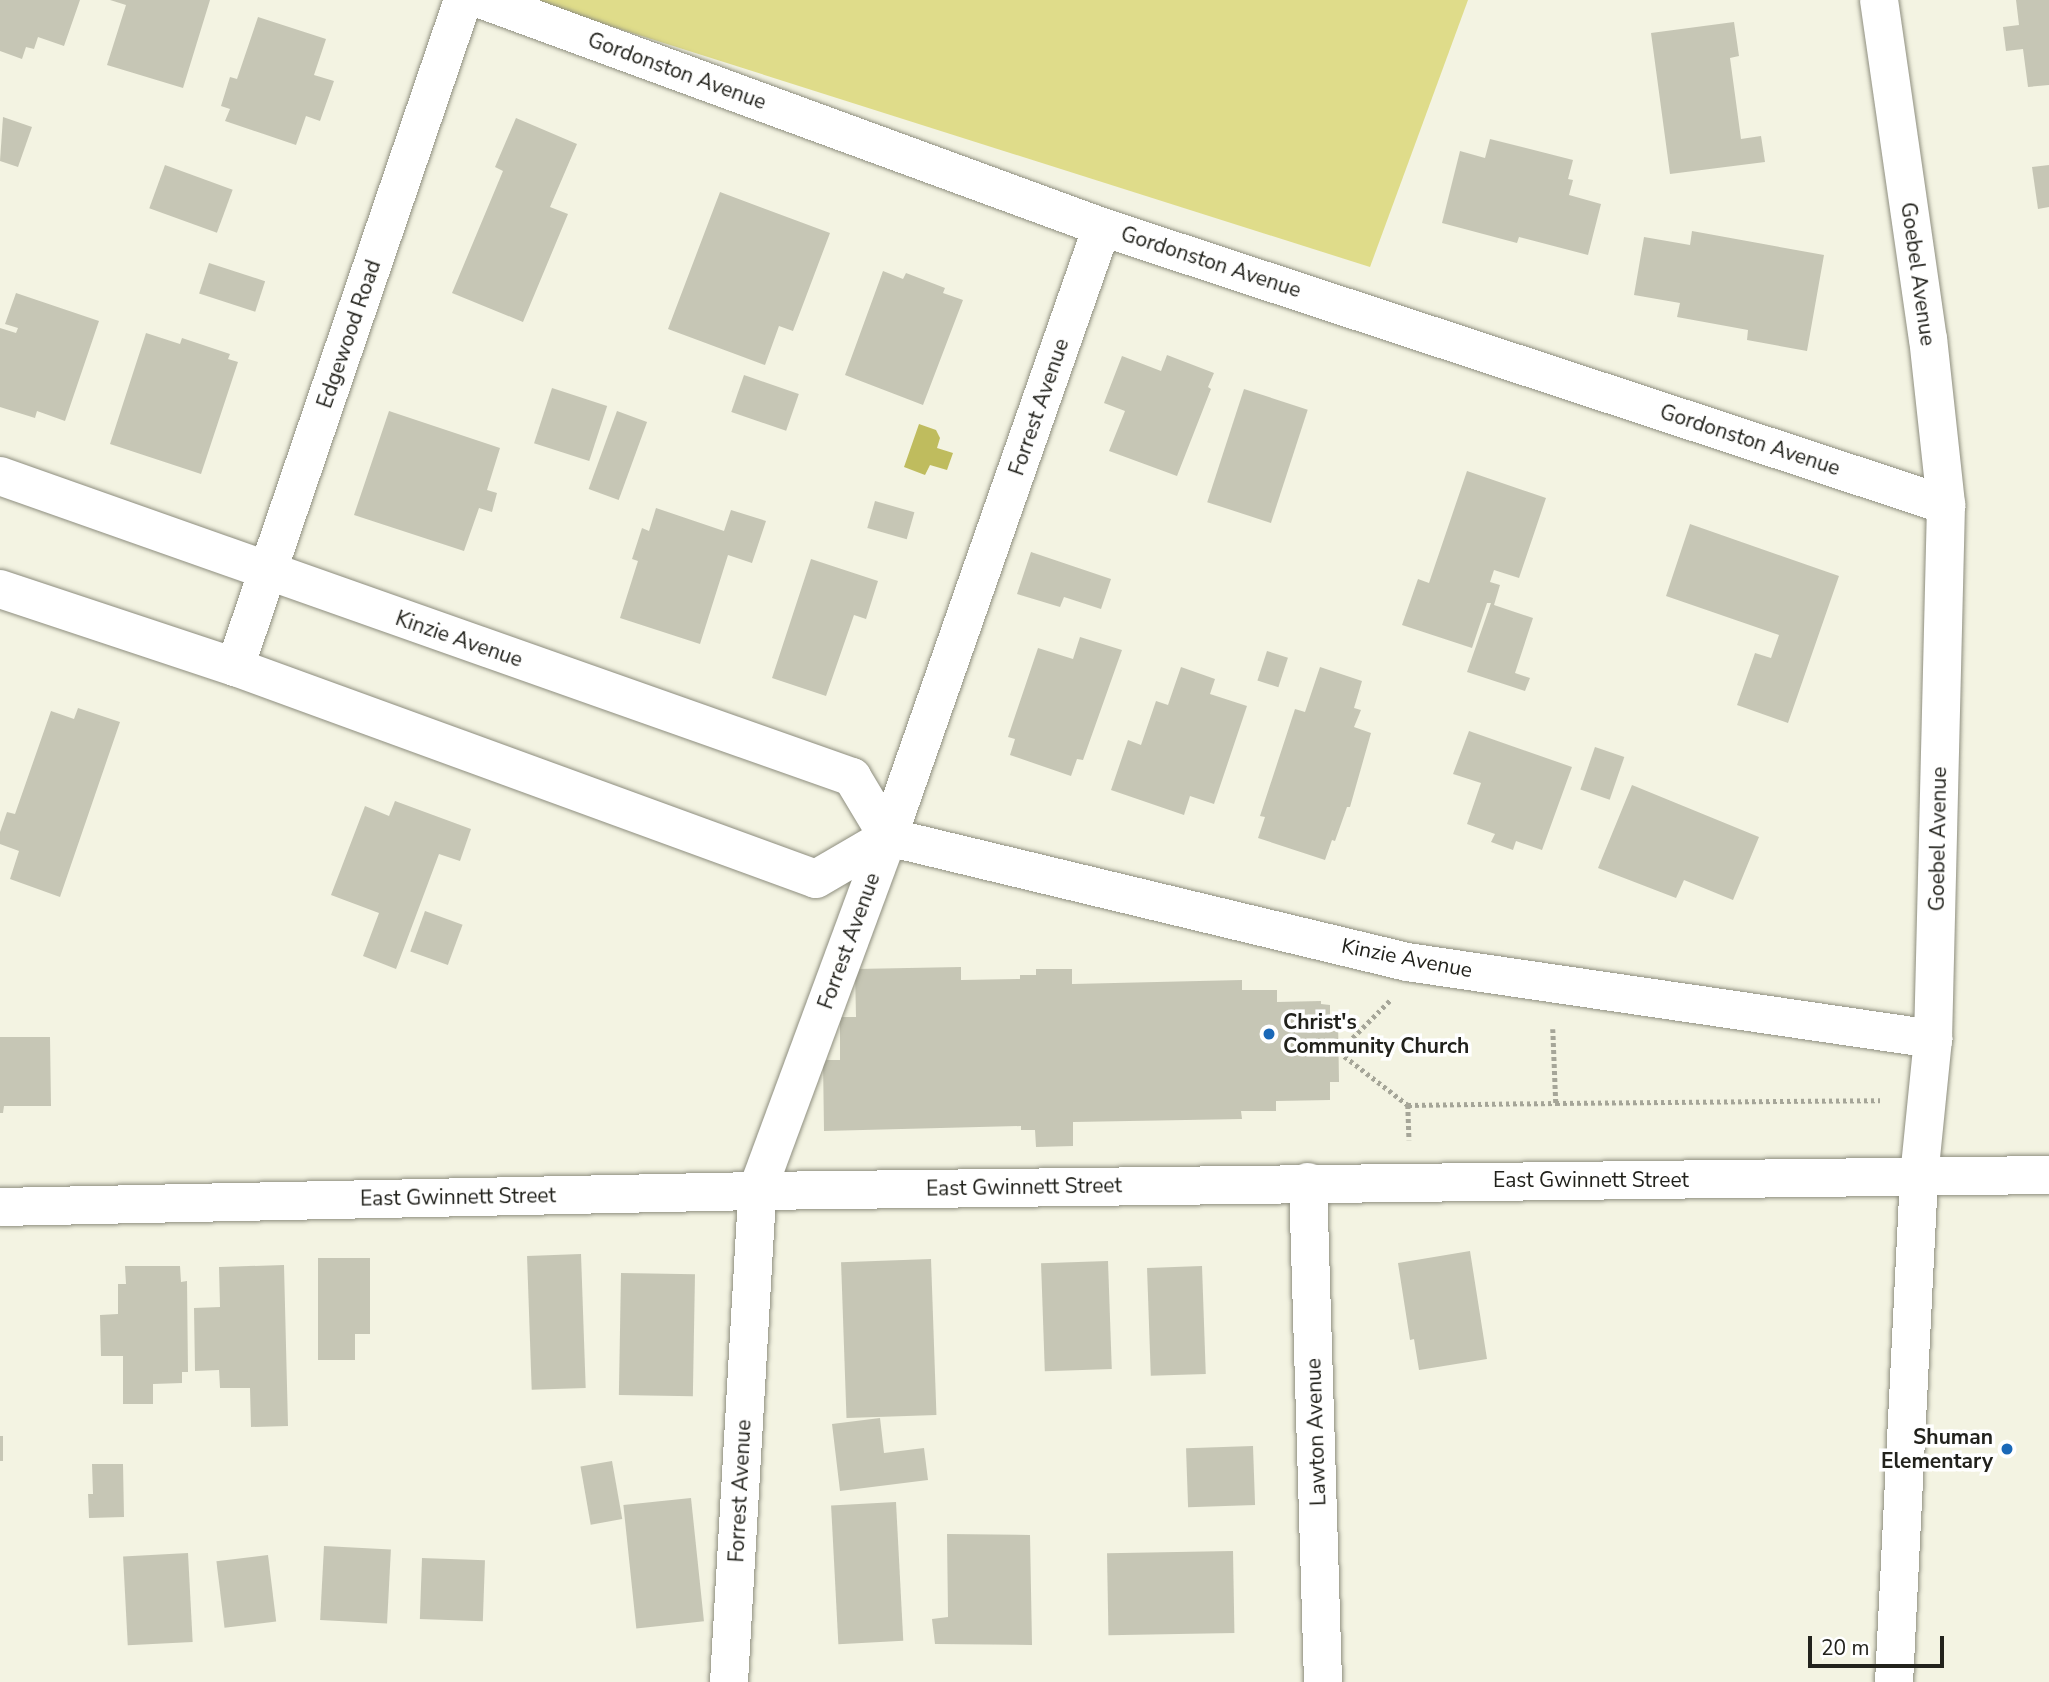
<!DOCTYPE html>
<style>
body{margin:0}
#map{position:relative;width:2049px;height:1682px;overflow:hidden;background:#f3f3e2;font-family:"Nunito Sans",sans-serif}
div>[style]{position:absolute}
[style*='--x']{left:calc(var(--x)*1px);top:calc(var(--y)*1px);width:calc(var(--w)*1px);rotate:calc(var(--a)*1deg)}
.green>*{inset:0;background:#dfdc8a}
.water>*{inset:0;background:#bfbc5e}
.building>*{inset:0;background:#c6c6b5;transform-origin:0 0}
.path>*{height:4.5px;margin-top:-2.25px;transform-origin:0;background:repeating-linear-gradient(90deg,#a5a598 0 3.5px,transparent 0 7px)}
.roads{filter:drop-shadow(0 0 2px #8e8e7f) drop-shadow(0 0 2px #8e8e7f)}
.street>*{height:38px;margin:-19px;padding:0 19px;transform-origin:19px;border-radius:19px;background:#fff}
.secondary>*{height:38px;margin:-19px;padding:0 19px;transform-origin:19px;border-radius:19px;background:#fff}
.dots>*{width:19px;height:19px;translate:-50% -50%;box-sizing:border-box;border:4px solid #fff;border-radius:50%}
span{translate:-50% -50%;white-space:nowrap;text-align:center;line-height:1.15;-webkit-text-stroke:7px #fff;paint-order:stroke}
.street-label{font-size:21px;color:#22221c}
.poi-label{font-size:21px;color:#22221c;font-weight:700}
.left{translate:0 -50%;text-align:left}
.right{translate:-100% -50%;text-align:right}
.scale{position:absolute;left:1808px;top:1636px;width:136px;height:32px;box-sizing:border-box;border:4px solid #22221c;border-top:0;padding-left:9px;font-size:21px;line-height:24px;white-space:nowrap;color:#22221c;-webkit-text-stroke:5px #fff;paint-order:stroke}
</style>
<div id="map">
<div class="green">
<div style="clip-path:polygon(528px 0,1468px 0,1370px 267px)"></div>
</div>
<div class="water">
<div style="clip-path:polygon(919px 424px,936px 430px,940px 438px,937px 448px,953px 453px,947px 470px,930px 465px,925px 475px,904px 467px)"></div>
</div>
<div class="building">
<div style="clip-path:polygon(0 0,80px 0,64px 46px,38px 37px,34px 49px,26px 47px,22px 59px,0 51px)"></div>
<div style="clip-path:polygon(210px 0,183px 88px,107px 65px,126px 5px,110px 0)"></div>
<div style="clip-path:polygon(2016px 0,2049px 0,2049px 85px,2028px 87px,2023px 49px,2006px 51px,2003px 27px,2019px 25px)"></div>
<div style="clip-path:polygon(258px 17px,326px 39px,314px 75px,334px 81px,320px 121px,306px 116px,296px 145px,225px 121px,230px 109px,221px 106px,230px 77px,237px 79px)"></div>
<div style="clip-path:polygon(1734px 22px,1739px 56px,1730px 58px,1741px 139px,1761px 136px,1765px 162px,1670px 174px,1651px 33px)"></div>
<div style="clip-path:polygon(3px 117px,32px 127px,18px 167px,0 161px)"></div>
<div style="clip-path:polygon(516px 118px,577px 144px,550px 207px,568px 214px,523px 322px,452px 293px,503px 171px,495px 167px)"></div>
<div style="clip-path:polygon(1490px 139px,1573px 160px,1568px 179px,1573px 180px,1569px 195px,1601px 204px,1588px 255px,1519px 237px,1517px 243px,1442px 223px,1460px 151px,1485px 158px)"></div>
<div style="left:165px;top:165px;width:72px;height:46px;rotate:20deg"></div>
<div style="clip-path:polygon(2049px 165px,2049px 207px,2038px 209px,2032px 167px)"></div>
<div style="clip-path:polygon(720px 192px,830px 233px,793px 331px,779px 326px,765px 365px,668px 329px)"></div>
<div style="clip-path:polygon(1692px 231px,1824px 255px,1807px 351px,1747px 340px,1748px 330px,1677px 317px,1680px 303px,1634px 295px,1644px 237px,1690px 245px)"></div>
<div style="left:209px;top:263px;width:59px;height:32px;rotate:18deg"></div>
<div style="clip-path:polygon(883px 271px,903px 279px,906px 273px,945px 288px,943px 293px,963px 300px,923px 405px,845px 375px)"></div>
<div style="clip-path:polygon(16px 293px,99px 321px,65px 421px,37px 411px,35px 418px,0 407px,0 328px,16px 333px,18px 328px,5px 324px)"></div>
<div style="clip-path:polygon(146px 333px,180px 344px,182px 338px,230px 354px,228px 359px,238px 362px,201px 474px,110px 444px)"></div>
<div style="clip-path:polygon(1167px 355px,1214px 373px,1208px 387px,1211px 389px,1177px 476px,1109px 451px,1125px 411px,1104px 403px,1122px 356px,1161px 371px)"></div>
<div style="left:744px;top:375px;width:58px;height:39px;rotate:19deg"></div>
<div style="left:552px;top:388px;width:58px;height:58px;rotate:18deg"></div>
<div style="left:1244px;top:389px;width:67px;height:119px;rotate:18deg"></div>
<div style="clip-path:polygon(389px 411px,500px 448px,487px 490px,497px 493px,492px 512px,479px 508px,464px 551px,354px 515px)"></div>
<div style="left:617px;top:411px;width:32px;height:83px;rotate:20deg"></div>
<div style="clip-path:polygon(1467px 471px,1546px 498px,1519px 578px,1494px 570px,1490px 582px,1500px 585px,1494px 605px,1533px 618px,1515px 673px,1530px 678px,1525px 691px,1467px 672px,1491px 603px,1487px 603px,1472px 648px,1402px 625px,1418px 579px,1429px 583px)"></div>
<div style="left:875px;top:501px;width:41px;height:28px;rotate:16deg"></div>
<div style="clip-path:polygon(656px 508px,724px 531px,731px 510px,766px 521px,752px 563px,728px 555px,700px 644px,620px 618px,638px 561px,632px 559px,642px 528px,649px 531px)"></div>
<div style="clip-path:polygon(1690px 524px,1839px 576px,1788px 723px,1737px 705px,1755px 653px,1771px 658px,1779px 635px,1666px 596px)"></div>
<div style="clip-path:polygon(1031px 552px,1111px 579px,1101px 609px,1064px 597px,1060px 607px,1017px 594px)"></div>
<div style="clip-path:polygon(811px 559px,878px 581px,866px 619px,854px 615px,826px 696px,772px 678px)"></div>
<div style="clip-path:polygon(1080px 637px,1122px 650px,1083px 760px,1077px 759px,1071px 776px,1010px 755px,1015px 739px,1008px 737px,1038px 648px,1073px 659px)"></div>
<div style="left:1267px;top:651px;width:22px;height:31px;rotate:18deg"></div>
<div style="clip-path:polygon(1181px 667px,1215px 679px,1210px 694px,1247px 706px,1214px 804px,1190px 796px,1184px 815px,1111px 790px,1128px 740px,1141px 745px,1156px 701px,1168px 705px)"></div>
<div style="clip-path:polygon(1320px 667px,1362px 681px,1354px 708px,1361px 710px,1354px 727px,1371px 733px,1350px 807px,1347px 807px,1335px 841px,1332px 840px,1325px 860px,1258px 838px,1265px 817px,1260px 816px,1295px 709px,1305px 712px)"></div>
<div style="clip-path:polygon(78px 708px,120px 722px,60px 897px,10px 879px,19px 851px,0 844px,0 832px,7px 812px,15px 814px,51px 711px,74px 719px)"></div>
<div style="clip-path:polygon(1469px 731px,1572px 767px,1542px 850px,1516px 841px,1513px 850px,1491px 842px,1495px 834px,1467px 824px,1481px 783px,1453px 774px)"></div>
<div style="left:1595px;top:747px;width:31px;height:45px;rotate:19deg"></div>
<div style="clip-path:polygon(1632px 785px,1759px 837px,1733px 900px,1684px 880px,1676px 898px,1598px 868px)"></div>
<div style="clip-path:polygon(395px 801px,471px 829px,460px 861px,439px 854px,396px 969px,363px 956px,379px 913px,331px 895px,365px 806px,389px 816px)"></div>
<div style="left:425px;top:911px;width:40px;height:43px;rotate:20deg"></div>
<div style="clip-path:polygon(961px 967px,961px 980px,1020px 979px,1020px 975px,1036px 975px,1036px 969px,1072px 969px,1072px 984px,1242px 980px,1242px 990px,1277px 990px,1277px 1002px,1321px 1001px,1321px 1004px,1330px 1005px,1330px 1017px,1338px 1017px,1339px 1082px,1330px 1082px,1330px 1100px,1276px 1101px,1276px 1111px,1241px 1111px,1242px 1119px,1073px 1122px,1073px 1146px,1036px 1147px,1035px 1130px,1021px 1130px,1021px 1126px,824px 1131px,823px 1060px,840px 1060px,840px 1017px,856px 1017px,855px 969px)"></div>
<div style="clip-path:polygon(0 1037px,50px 1037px,51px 1106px,4px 1106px,3px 1113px,0 1113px)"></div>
<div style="clip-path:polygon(1470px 1251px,1487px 1359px,1419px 1370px,1414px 1339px,1410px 1340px,1398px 1263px)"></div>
<div style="left:581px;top:1254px;width:134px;height:54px;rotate:88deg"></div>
<div style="clip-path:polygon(318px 1258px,370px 1258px,370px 1334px,355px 1334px,355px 1360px,318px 1360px)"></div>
<div style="left:931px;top:1259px;width:156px;height:90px;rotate:88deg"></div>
<div style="left:1108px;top:1261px;width:108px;height:67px;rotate:88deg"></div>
<div style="clip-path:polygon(284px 1265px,288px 1426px,251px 1427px,250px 1388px,220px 1388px,219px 1370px,195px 1371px,194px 1308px,220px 1307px,219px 1267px)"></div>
<div style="clip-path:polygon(125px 1266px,180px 1266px,181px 1282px,187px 1281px,188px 1372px,182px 1372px,182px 1383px,153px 1384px,153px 1404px,123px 1404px,123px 1356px,101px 1356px,100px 1315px,118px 1314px,118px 1284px,126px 1284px)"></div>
<div style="left:1202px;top:1266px;width:108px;height:55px;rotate:88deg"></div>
<div style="left:621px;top:1273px;width:74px;height:122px;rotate:1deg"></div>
<div style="clip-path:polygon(880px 1418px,884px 1453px,924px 1448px,928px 1480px,840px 1491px,832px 1424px)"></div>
<div style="left:0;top:1436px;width:3px;height:25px"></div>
<div style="left:1253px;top:1446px;width:59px;height:67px;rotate:88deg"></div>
<div style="left:612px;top:1461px;width:59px;height:32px;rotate:80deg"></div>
<div style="clip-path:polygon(92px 1464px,123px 1464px,124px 1517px,89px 1518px,88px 1494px,93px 1494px)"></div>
<div style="left:691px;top:1498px;width:124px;height:68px;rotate:84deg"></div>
<div style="left:896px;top:1502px;width:139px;height:65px;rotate:87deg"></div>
<div style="clip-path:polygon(947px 1534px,1030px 1535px,1032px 1645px,935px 1644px,932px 1619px,948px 1617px)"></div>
<div style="left:324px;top:1546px;width:67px;height:74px;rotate:3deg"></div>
<div style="left:1233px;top:1551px;width:82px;height:126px;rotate:89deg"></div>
<div style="left:188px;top:1553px;width:89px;height:65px;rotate:87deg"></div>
<div style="left:268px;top:1555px;width:67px;height:52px;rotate:83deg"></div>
<div style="left:422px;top:1558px;width:63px;height:61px;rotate:2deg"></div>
</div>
<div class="path">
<div style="--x:1390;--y:1001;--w:72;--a:135"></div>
<div style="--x:1339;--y:1052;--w:87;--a:37.5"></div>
<div style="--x:1408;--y:1105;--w:148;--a:-0.8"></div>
<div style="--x:1553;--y:1029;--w:74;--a:87.7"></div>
<div style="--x:1556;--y:1103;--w:324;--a:-0.5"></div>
<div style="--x:1408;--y:1105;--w:35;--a:88"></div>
</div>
<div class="roads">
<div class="street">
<div style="--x:483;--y:0;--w:659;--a:20.14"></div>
<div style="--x:1102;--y:227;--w:889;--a:18.23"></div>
<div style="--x:0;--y:476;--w:904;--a:19.46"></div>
<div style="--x:852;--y:777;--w:70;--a:59"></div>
<div style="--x:0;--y:589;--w:248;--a:18.4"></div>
<div style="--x:235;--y:667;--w:618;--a:20.05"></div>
<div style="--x:816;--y:879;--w:83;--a:-30.3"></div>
<div style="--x:888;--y:837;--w:534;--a:13.54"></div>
<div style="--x:1407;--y:962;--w:532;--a:8.33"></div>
<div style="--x:235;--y:667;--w:705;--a:-71.13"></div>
<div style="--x:1308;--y:1182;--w:500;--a:88.28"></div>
<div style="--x:729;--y:1682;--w:492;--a:-86.7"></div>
<div style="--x:757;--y:1191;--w:377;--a:-69.7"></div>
<div style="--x:888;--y:837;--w:646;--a:-70.67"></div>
</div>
<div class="secondary">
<div style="--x:1879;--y:0;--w:342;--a:81.8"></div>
<div style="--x:1928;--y:338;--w:168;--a:83.8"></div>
<div style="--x:1946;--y:505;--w:534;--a:91.39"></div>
<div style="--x:1933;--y:1039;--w:139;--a:95.8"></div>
<div style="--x:1919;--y:1177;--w:506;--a:92.83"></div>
<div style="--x:0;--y:1207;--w:757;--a:-1.21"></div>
<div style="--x:757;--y:1191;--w:1292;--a:-0.71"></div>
</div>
</div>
<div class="dots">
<div style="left:1269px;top:1034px;background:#1a68b7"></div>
<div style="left:2007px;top:1449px;background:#1a68b7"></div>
</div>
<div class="street-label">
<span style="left:677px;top:71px;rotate:20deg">Gordonston Avenue</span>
<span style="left:1211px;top:262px;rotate:18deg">Gordonston Avenue</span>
<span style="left:1918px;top:274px;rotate:82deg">Goebel Avenue</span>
<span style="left:349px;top:334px;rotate:-71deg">Edgewood Road</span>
<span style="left:1039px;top:407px;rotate:-71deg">Forrest Avenue</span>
<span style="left:1750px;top:440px;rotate:18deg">Gordonston Avenue</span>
<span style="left:459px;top:639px;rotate:19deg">Kinzie Avenue</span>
<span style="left:1938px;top:839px;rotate:-89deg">Goebel Avenue</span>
<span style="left:849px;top:941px;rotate:-70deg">Forrest Avenue</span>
<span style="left:1407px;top:958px;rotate:11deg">Kinzie Avenue</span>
<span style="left:1591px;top:1180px">East Gwinnett Street</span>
<span style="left:1024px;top:1187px;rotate:-1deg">East Gwinnett Street</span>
<span style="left:458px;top:1197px;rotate:-1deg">East Gwinnett Street</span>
<span style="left:1316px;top:1432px;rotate:-92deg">Lawton Avenue</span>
<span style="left:740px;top:1491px;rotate:-87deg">Forrest Avenue</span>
</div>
<div class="poi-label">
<span class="left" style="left:1283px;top:1034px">Christ's<br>Community Church</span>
<span class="right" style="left:1993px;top:1449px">Shuman<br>Elementary</span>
</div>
<div class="scale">20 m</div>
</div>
